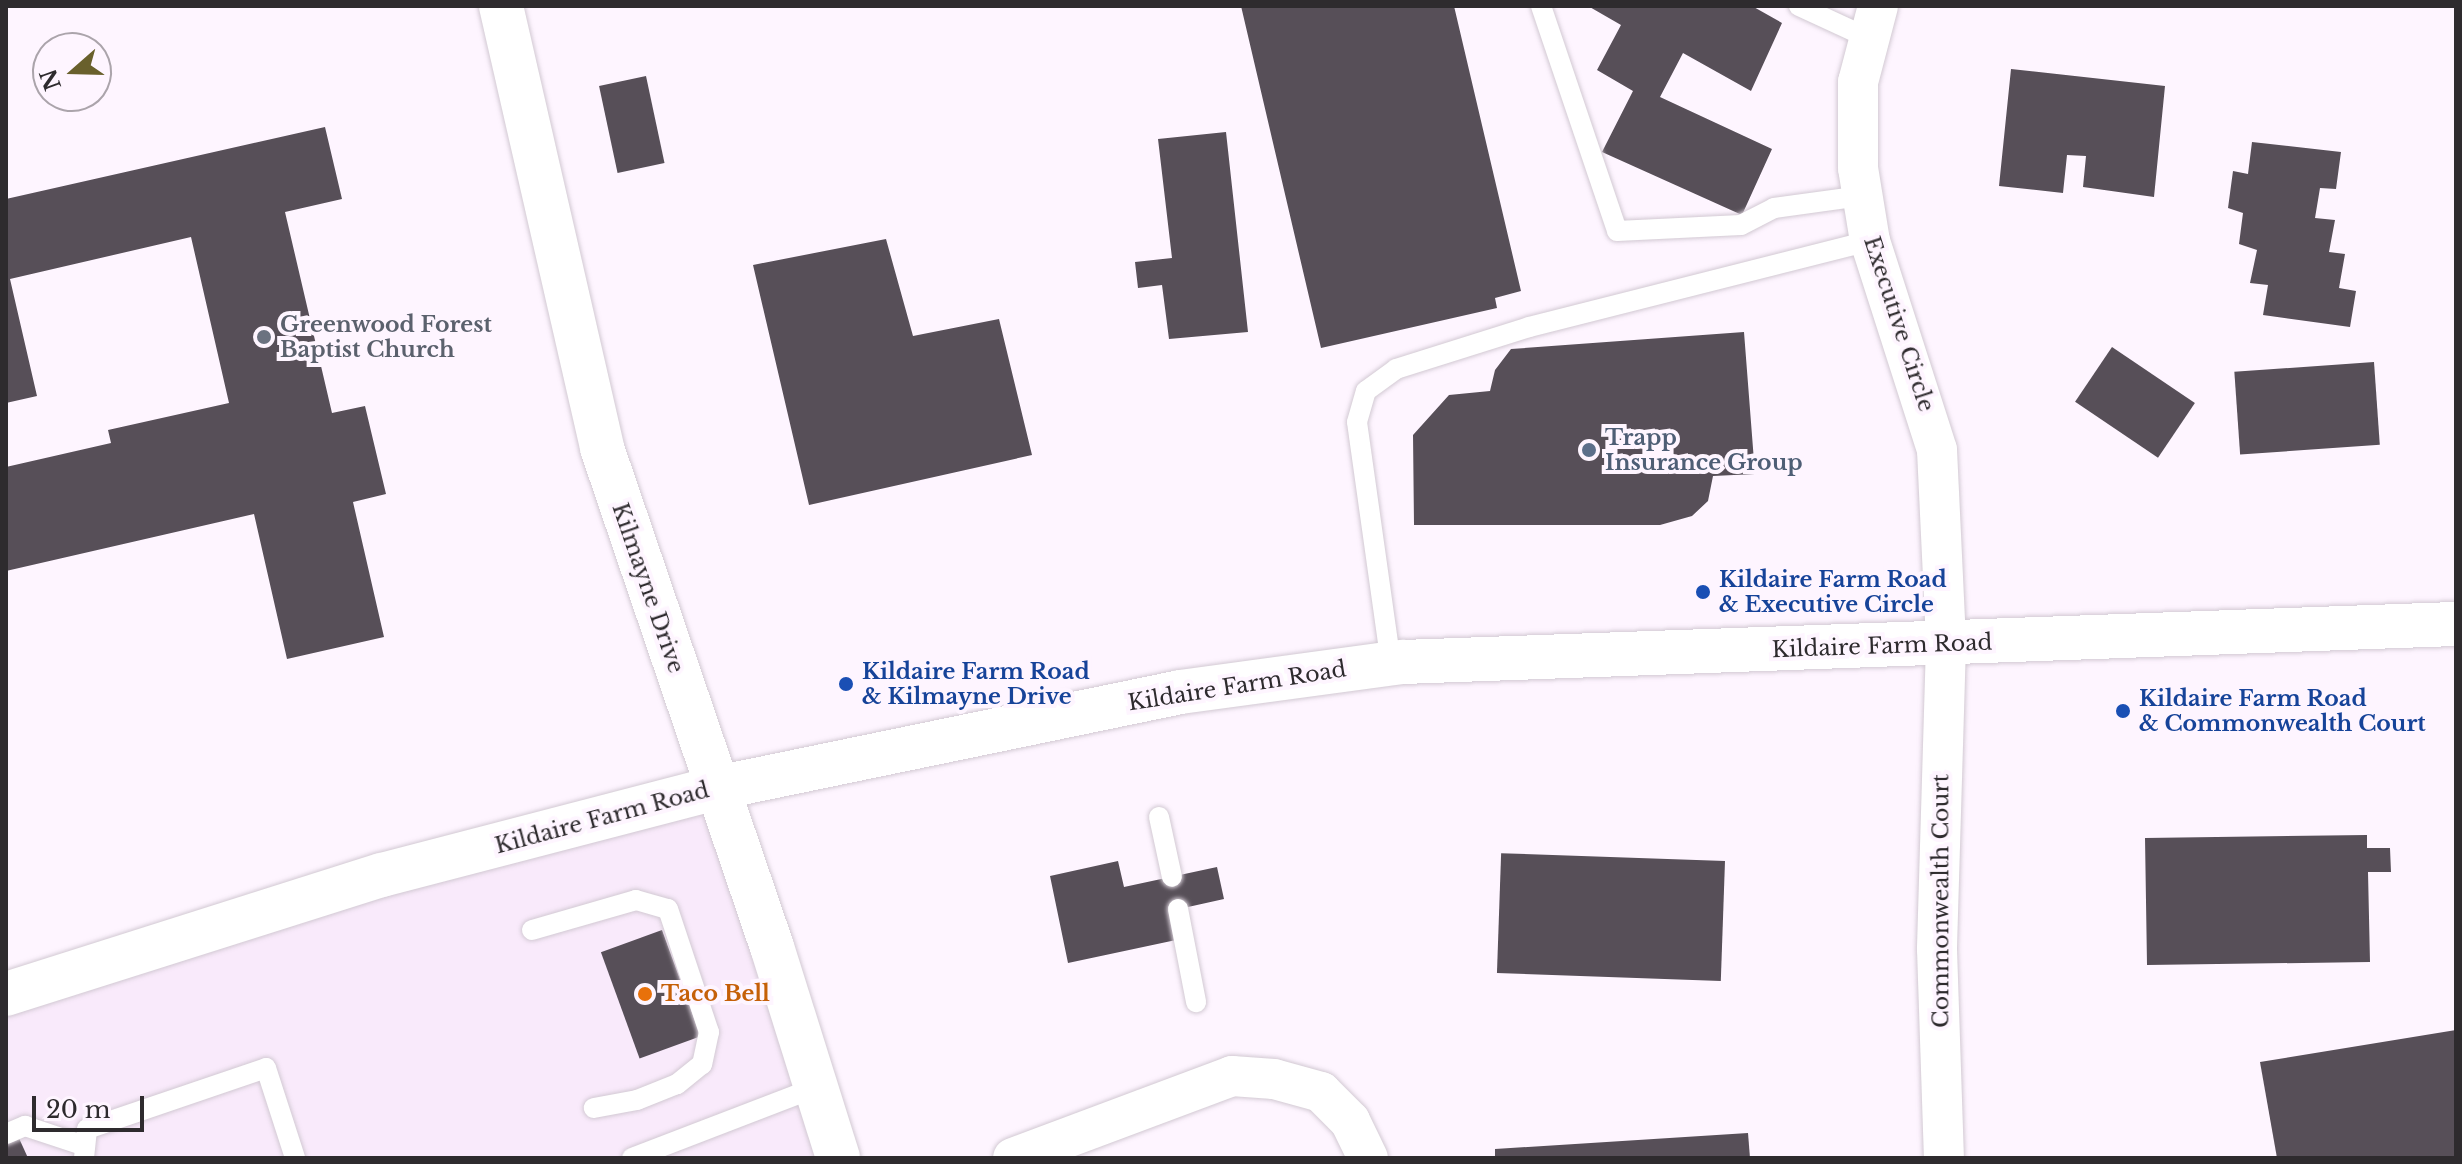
<!DOCTYPE html>
<style>
body{margin:0}
#map{position:relative;width:2462px;height:1164px;overflow:hidden;background:#fef5ff;font-family:"Libre Baskerville",serif}
div>[style]{position:absolute}
[style*='--x']{left:calc(var(--x)*1px);top:calc(var(--y)*1px);width:calc(var(--w)*1px);rotate:calc(var(--a)*1deg)}
.built>*{inset:0;background:#f9eafb}
.building>*{inset:0;background:#574f58;transform-origin:0 0}
.roads{filter:drop-shadow(0 0 2px #d2c9d3) drop-shadow(0 0 2px #d2c9d3)}
.lane>*{height:20px;margin:-10px;padding:0 10px;transform-origin:10px;border-radius:10px;background:#fff}
.street>*{height:40px;margin:-20px;padding:0 20px;transform-origin:20px;border-radius:20px;background:#fff}
.secondary>*{height:44px;margin:-22px;padding:0 22px;transform-origin:22px;border-radius:22px;background:#fff}
.dots>*{width:22px;height:22px;translate:-50% -50%;box-sizing:border-box;border:4px solid #fef5ff;border-radius:50%}
span{translate:-50% -50%;white-space:nowrap;text-align:center;line-height:1.15;-webkit-text-stroke:8px #fef5ff;paint-order:stroke}
.worship-label{font-size:22px;color:#5b616d;font-weight:700}
.left{translate:0 -50%;text-align:left}
.street-label{font-size:22px;color:#2e2b2e}
.service-label{font-size:22px;color:#4e5e75;font-weight:700}
.transit-label{font-size:22px;color:#164399;font-weight:700}
.food-label{font-size:22px;color:#c56008;font-weight:700}
.frame{position:absolute;inset:0;border:8px solid #2e2b2e;pointer-events:none}
.north{position:absolute;left:32px;top:32px;width:80px;height:80px;box-sizing:border-box;background:#fef5ff;border:2px solid #aba4ab;border-radius:50%;rotate:250deg;font-size:22px;font-weight:700;line-height:32px;text-align:center;color:#2e2b2e}
.north::after{content:'';display:block;margin:auto;width:28px;height:36px;background:#69602c;clip-path:polygon(50% 0,100% 100%,50% 72%,0 100%)}
.scale{position:absolute;left:32px;top:1096px;width:112px;height:36px;box-sizing:border-box;border:4px solid #2e2b2e;border-top:0;padding-left:10px;font-size:24px;line-height:28px;white-space:nowrap;color:#2e2b2e;-webkit-text-stroke:6px #fef5ff;paint-order:stroke}
</style>
<div id="map">
<div class="built">
<div style="clip-path:polygon(717px 788px,838px 1158px,6px 1158px,6px 994px)"></div>
</div>
<div class="building">
<div style="clip-path:polygon(1241px 6px,1454px 6px,1521px 291px,1495px 298px,1497px 308px,1321px 348px)"></div>
<div style="clip-path:polygon(1588px 6px,1752px 6px,1782px 23px,1751px 91px,1683px 53px,1660px 97px,1772px 149px,1742px 215px,1602px 152px,1633px 91px,1597px 70px,1621px 25px)"></div>
<div style="clip-path:polygon(2011px 69px,2165px 86px,2154px 197px,2083px 187px,2086px 156px,2067px 155px,2063px 193px,1999px 186px)"></div>
<div style="left:646px;top:76px;width:89px;height:48px;rotate:78deg"></div>
<div style="clip-path:polygon(325px 127px,342px 199px,285px 212px,332px 413px,365px 406px,386px 494px,353px 502px,384px 637px,287px 659px,254px 514px,6px 571px,6px 467px,111px 443px,108px 430px,229px 403px,191px 237px,10px 279px,37px 396px,6px 403px,6px 199px)"></div>
<div style="clip-path:polygon(1226px 132px,1248px 332px,1169px 339px,1162px 285px,1138px 288px,1135px 262px,1172px 258px,1158px 139px)"></div>
<div style="clip-path:polygon(2252px 142px,2341px 152px,2336px 189px,2320px 188px,2315px 218px,2335px 220px,2329px 252px,2345px 254px,2339px 288px,2356px 291px,2350px 327px,2263px 315px,2268px 285px,2250px 283px,2257px 250px,2239px 244px,2243px 213px,2228px 208px,2233px 171px,2248px 174px)"></div>
<div style="clip-path:polygon(886px 239px,913px 336px,999px 319px,1032px 455px,809px 505px,753px 265px)"></div>
<div style="clip-path:polygon(1744px 332px,1755px 474px,1713px 476px,1708px 501px,1692px 516px,1660px 525px,1414px 525px,1413px 435px,1449px 395px,1490px 391px,1495px 370px,1511px 349px)"></div>
<div style="left:2112px;top:347px;width:100px;height:66px;rotate:34deg"></div>
<div style="left:2374px;top:362px;width:83px;height:140px;rotate:86deg"></div>
<div style="clip-path:polygon(2367px 835px,2367px 848px,2390px 848px,2391px 872px,2368px 872px,2370px 962px,2147px 965px,2145px 838px)"></div>
<div style="clip-path:polygon(1118px 861px,1124px 887px,1217px 867px,1224px 899px,1170px 911px,1176px 940px,1068px 963px,1050px 876px)"></div>
<div style="left:1725px;top:861px;width:120px;height:224px;rotate:92deg"></div>
<div style="left:662px;top:930px;width:113px;height:65px;rotate:70deg"></div>
<div style="clip-path:polygon(2456px 1030px,2456px 1158px,2277px 1158px,2260px 1062px)"></div>
<div style="clip-path:polygon(1748px 1133px,1750px 1158px,1495px 1158px,1495px 1149px)"></div>
<div style="clip-path:polygon(18px 1136px,28px 1158px,6px 1158px,6px 1141px)"></div>
</div>
<div class="roads">
<div class="lane">
<div style="--x:1541;--y:6;--w:237;--a:71.3"></div>
<div style="--x:1617;--y:231;--w:124;--a:-2.8"></div>
<div style="--x:1741;--y:225;--w:37;--a:-27"></div>
<div style="--x:1774;--y:208;--w:89;--a:-7.8"></div>
<div style="--x:1799;--y:6;--w:74;--a:24.8"></div>
<div style="--x:1391;--y:664;--w:244;--a:-98"></div>
<div style="--x:1357;--y:422;--w:32;--a:-74"></div>
<div style="--x:1366;--y:391;--w:37;--a:-36"></div>
<div style="--x:1396;--y:369;--w:139;--a:-17.5"></div>
<div style="--x:1529;--y:327;--w:352;--a:-14.2"></div>
<div style="--x:1159;--y:817;--w:61;--a:77.8"></div>
<div style="--x:1178;--y:909;--w:95;--a:79"></div>
<div style="--x:532;--y:930;--w:108;--a:-16.1"></div>
<div style="--x:636;--y:900;--w:33;--a:16"></div>
<div style="--x:668;--y:909;--w:130;--a:71.6"></div>
<div style="--x:709;--y:1032;--w:33;--a:102"></div>
<div style="--x:702;--y:1064;--w:32;--a:141"></div>
<div style="--x:677;--y:1084;--w:43;--a:158.2"></div>
<div style="--x:637;--y:1100;--w:44;--a:169.5"></div>
<div style="--x:6;--y:1134;--w:21;--a:-23"></div>
<div style="--x:25;--y:1126;--w:63;--a:18.4"></div>
<div style="--x:84;--y:1158;--w:29;--a:-84"></div>
<div style="--x:87;--y:1129;--w:189;--a:-18.8"></div>
<div style="--x:266;--y:1068;--w:95;--a:72.1"></div>
<div style="--x:632;--y:1158;--w:195;--a:-21"></div>
</div>
<div class="street">
<div style="--x:1878;--y:6;--w:79;--a:104.7"></div>
<div style="--x:1858;--y:82;--w:86;--a:90"></div>
<div style="--x:1858;--y:168;--w:74;--a:80.7"></div>
<div style="--x:1870;--y:241;--w:219;--a:72.2"></div>
<div style="--x:1937;--y:450;--w:194;--a:87.3"></div>
<div style="--x:1946;--y:644;--w:305;--a:91.7"></div>
<div style="--x:1937;--y:949;--w:209;--a:88.1"></div>
<div style="--x:1013;--y:1158;--w:234;--a:-20.5"></div>
<div style="--x:1232;--y:1076;--w:42;--a:4.1"></div>
<div style="--x:1274;--y:1079;--w:49;--a:15.5"></div>
<div style="--x:1321;--y:1092;--w:41;--a:45"></div>
<div style="--x:1350;--y:1121;--w:41;--a:64.1"></div>
</div>
<div class="secondary">
<div style="--x:501;--y:6;--w:453;--a:77.1"></div>
<div style="--x:602;--y:448;--w:527;--a:71.19"></div>
<div style="--x:772;--y:947;--w:221;--a:72.6"></div>
<div style="--x:6;--y:994;--w:394;--a:-17.6"></div>
<div style="--x:382;--y:875;--w:346;--a:-14.6"></div>
<div style="--x:717;--y:788;--w:473;--a:-11.7"></div>
<div style="--x:1180;--y:692;--w:225;--a:-7.7"></div>
<div style="--x:1403;--y:662;--w:1054;--a:-2.07"></div>
</div>
</div>
<div class="dots">
<div style="left:264px;top:337px;background:#6b7280"></div>
<div style="left:1589px;top:450px;background:#5c6f8a"></div>
<div style="left:1703px;top:592px;background:#1a4fb4"></div>
<div style="left:846px;top:684px;background:#1a4fb4"></div>
<div style="left:2123px;top:711px;background:#1a4fb4"></div>
<div style="left:645px;top:994px;background:#e8710a"></div>
</div>
<div class="worship-label">
<span class="left" style="left:280px;top:337px">Greenwood Forest<br>Baptist Church</span>
</div>
<div class="street-label">
<span style="left:1899px;top:324px;rotate:72deg">Executive Circle</span>
<span style="left:648px;top:588px;rotate:71deg">Kilmayne Drive</span>
<span style="left:1882px;top:646px;rotate:-2deg">Kildaire Farm Road</span>
<span style="left:1237px;top:686px;rotate:-9deg">Kildaire Farm Road</span>
<span style="left:602px;top:818px;rotate:-15deg">Kildaire Farm Road</span>
<span style="left:1941px;top:901px;rotate:-90deg">Commonwealth Court</span>
</div>
<div class="service-label">
<span class="left" style="left:1605px;top:450px">Trapp<br>Insurance Group</span>
</div>
<div class="transit-label">
<span class="left" style="left:1719px;top:592px">Kildaire Farm Road<br>&amp; Executive Circle</span>
<span class="left" style="left:862px;top:684px">Kildaire Farm Road<br>&amp; Kilmayne Drive</span>
<span class="left" style="left:2139px;top:711px">Kildaire Farm Road<br>&amp; Commonwealth Court</span>
</div>
<div class="food-label">
<span class="left" style="left:661px;top:994px">Taco Bell</span>
</div>
<div class="frame"></div>
<div class="north">N</div>
<div class="scale">20 m</div>
</div>
